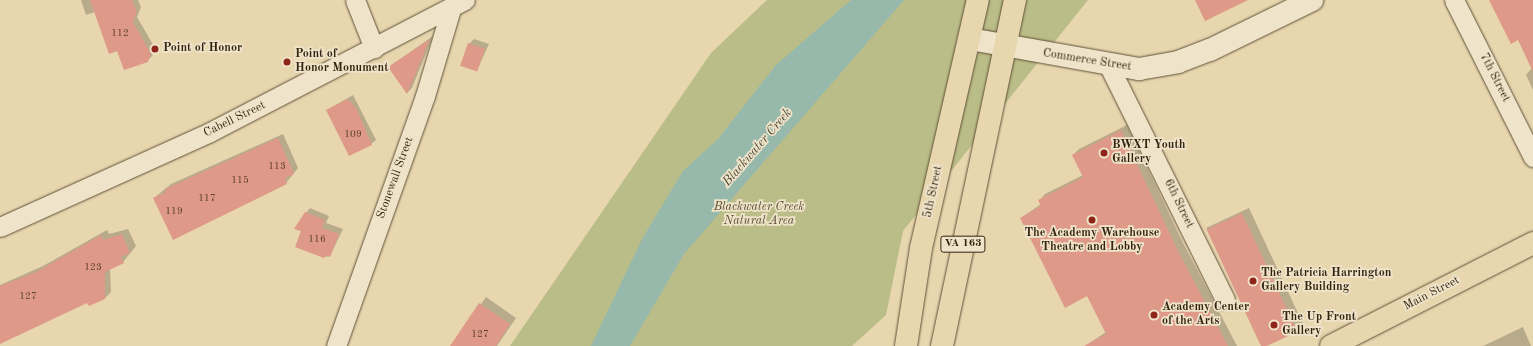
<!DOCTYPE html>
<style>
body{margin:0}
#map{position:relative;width:1533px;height:346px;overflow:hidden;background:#e7d6ae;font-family:"Old Standard TT",serif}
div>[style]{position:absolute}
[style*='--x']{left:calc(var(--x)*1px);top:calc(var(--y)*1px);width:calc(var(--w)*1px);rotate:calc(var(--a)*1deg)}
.green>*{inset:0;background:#babd87}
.water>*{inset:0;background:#97b9ab}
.shadow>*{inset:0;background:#0003;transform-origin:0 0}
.building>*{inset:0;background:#de9989;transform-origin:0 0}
.roads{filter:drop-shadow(0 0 1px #605038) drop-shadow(0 0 1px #605038)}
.minor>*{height:19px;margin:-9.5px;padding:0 9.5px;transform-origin:9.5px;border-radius:9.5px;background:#efe4ca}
.tertiary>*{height:22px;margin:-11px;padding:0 11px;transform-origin:11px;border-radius:11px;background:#efe4ca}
.primary>*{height:22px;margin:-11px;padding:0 11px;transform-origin:11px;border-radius:11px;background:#e7d6ae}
.dots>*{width:11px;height:11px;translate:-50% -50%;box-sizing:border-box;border:2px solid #efe4ca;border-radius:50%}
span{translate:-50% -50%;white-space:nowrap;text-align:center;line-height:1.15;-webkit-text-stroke:3.5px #efe4ca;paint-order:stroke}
.number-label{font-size:10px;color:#5e402e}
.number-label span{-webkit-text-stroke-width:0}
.shield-label span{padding:1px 3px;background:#efe4ca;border:1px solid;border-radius:3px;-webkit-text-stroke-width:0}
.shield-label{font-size:11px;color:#332310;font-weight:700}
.poi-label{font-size:12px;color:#332310;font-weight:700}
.left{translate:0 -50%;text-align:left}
.street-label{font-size:12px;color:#332310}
.park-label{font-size:12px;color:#554a2e;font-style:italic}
.water-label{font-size:13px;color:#4c4837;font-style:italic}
</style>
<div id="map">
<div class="green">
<div style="clip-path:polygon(767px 0,1088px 0,903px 231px,886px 315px,852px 346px,510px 346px,711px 53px)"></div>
</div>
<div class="water">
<div style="clip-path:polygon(851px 0,904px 0,684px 254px,630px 346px,591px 346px,642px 239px,683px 171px,718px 139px,776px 65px)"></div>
</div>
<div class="shadow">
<div style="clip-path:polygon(81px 0,138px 0,141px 7px,137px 17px,155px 48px,152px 56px,147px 61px,118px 50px,95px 12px,86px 15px)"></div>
<div style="clip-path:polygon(1490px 0,1533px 0,1533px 90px,1526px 75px,1532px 68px,1518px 39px)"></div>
<div style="clip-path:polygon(433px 36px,412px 88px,407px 93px,389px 67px)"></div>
<div style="clip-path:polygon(474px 39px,489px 44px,477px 70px,469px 44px)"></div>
<div style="clip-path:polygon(353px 95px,376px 140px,371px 144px,327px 110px)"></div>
<div style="clip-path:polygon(1127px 125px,1183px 243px,1237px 346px,1085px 346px,1106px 332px,1087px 295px,1021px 218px,1041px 204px,1039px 201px,1045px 194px,1083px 175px,1073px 155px,1079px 149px)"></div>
<div style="clip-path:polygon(283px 134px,298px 168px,286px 183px,154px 198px,171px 184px)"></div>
<div style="clip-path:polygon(310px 208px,329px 216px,326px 223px,343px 229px,330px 256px,324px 257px,302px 231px,306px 213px)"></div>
<div style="left:1249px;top:208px;width:129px;height:47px;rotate:65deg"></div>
<div style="clip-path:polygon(128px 229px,136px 246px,123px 262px,110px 268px,111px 292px,105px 298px,88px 302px,0 343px,0 285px,43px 266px,107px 230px,109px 234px)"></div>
<div style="clip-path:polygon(486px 297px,516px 318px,497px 346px,451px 346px)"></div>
<div style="clip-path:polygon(1523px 327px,1531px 346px,1483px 346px)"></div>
</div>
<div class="building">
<div style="clip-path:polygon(90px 0,132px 0,137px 12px,133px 22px,151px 54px,148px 62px,124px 70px,117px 51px,109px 54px)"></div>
<div style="clip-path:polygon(1195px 0,1248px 0,1205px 21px)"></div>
<div style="clip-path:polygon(1489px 0,1533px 0,1533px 72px,1518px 40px,1511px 44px)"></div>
<div style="clip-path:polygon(430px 39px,407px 94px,388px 67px)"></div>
<div style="left:468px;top:43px;width:18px;height:24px;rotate:19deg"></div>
<div style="clip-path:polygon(348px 99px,356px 108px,372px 145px,349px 156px,326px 110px)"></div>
<div style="clip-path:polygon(1121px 130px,1177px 249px,1228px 346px,1084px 346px,1106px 334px,1087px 296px,1065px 308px,1020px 218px,1041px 206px,1038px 200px,1083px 177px,1072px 155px)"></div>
<div style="clip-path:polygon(278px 138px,294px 174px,285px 178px,287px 184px,173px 240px,153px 198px,166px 192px,165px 189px)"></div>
<div style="clip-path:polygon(305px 212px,325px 220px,322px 228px,339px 234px,330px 257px,326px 255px,324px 258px,295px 247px,301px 231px,294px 229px)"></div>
<div style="left:1242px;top:213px;width:131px;height:39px;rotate:65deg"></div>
<div style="clip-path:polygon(122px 234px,130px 253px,121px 257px,124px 263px,105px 272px,105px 299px,89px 306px,87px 303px,0 344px,0 286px,36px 272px,101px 235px,103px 240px)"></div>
<div style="clip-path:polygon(479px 303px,510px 324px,496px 346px,450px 346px)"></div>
</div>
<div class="roads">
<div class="minor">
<div style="--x:355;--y:0;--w:52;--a:68.4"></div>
<div style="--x:1454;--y:0;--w:176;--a:63.3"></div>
<div style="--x:1109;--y:66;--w:261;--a:63.6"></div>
<div style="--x:0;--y:227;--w:230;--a:-24.3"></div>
<div style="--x:210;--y:132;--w:287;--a:-27.4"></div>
<div style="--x:336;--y:346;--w:265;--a:-70.4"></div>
<div style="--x:425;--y:96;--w:91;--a:-73.4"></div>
</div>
<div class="tertiary">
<div style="--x:970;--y:39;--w:172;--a:10.1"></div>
<div style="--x:1139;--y:69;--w:40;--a:-10"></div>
<div style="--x:1178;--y:62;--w:34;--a:-21"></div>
<div style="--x:1210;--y:50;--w:114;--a:-26.1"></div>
</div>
<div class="primary">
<div style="--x:906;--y:346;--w:99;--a:-81.3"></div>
<div style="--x:921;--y:248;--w:254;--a:-77.1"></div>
<div style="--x:942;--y:346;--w:354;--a:-78.1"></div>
<div style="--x:1331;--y:346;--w:227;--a:-27"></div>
</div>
</div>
<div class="dots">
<div style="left:155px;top:49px;background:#8f2418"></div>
<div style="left:287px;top:62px;background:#8f2418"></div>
<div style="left:1104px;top:153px;background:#8f2418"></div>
<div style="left:1092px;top:220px;background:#8f2418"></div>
<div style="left:1253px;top:281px;background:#8f2418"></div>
<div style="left:1154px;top:315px;background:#8f2418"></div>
<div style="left:1274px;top:325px;background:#8f2418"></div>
</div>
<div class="number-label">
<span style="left:120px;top:34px">112</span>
<span style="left:353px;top:135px">109</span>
<span style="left:277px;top:167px">113</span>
<span style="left:240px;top:181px">115</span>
<span style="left:207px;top:199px">117</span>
<span style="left:174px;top:212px">119</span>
<span style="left:317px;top:240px">116</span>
<span style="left:93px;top:268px">123</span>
<span style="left:28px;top:297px">127</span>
<span style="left:480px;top:335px">127</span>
</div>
<div class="shield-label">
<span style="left:963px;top:244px">VA 163</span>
</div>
<div class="poi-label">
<span class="left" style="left:163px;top:49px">Point of Honor</span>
<span class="left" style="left:295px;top:62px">Point of<br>Honor Monument</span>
<span class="left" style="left:1112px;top:153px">BWXT Youth<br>Gallery</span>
<span style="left:1092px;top:241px">The Academy Warehouse<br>Theatre and Lobby</span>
<span class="left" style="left:1261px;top:281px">The Patricia Harrington<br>Gallery Building</span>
<span class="left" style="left:1162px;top:315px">Academy Center<br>of the Arts</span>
<span class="left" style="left:1282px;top:325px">The Up Front<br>Gallery</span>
</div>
<div class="street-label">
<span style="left:1087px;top:61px;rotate:9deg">Commerce Street</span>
<span style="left:1494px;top:78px;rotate:63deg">7th Street</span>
<span style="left:235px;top:120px;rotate:-26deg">Cabell Street</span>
<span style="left:396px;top:178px;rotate:-70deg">Stonewall Street</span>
<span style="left:934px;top:192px;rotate:-78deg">5th Street</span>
<span style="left:1178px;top:204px;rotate:64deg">6th Street</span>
<span style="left:1432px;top:294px;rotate:-27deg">Main Street</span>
</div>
<div class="park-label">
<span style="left:759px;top:215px">Blackwater Creek<br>Natural Area</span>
</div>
<div class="water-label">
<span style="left:758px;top:148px;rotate:-49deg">Blackwater Creek</span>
</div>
</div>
